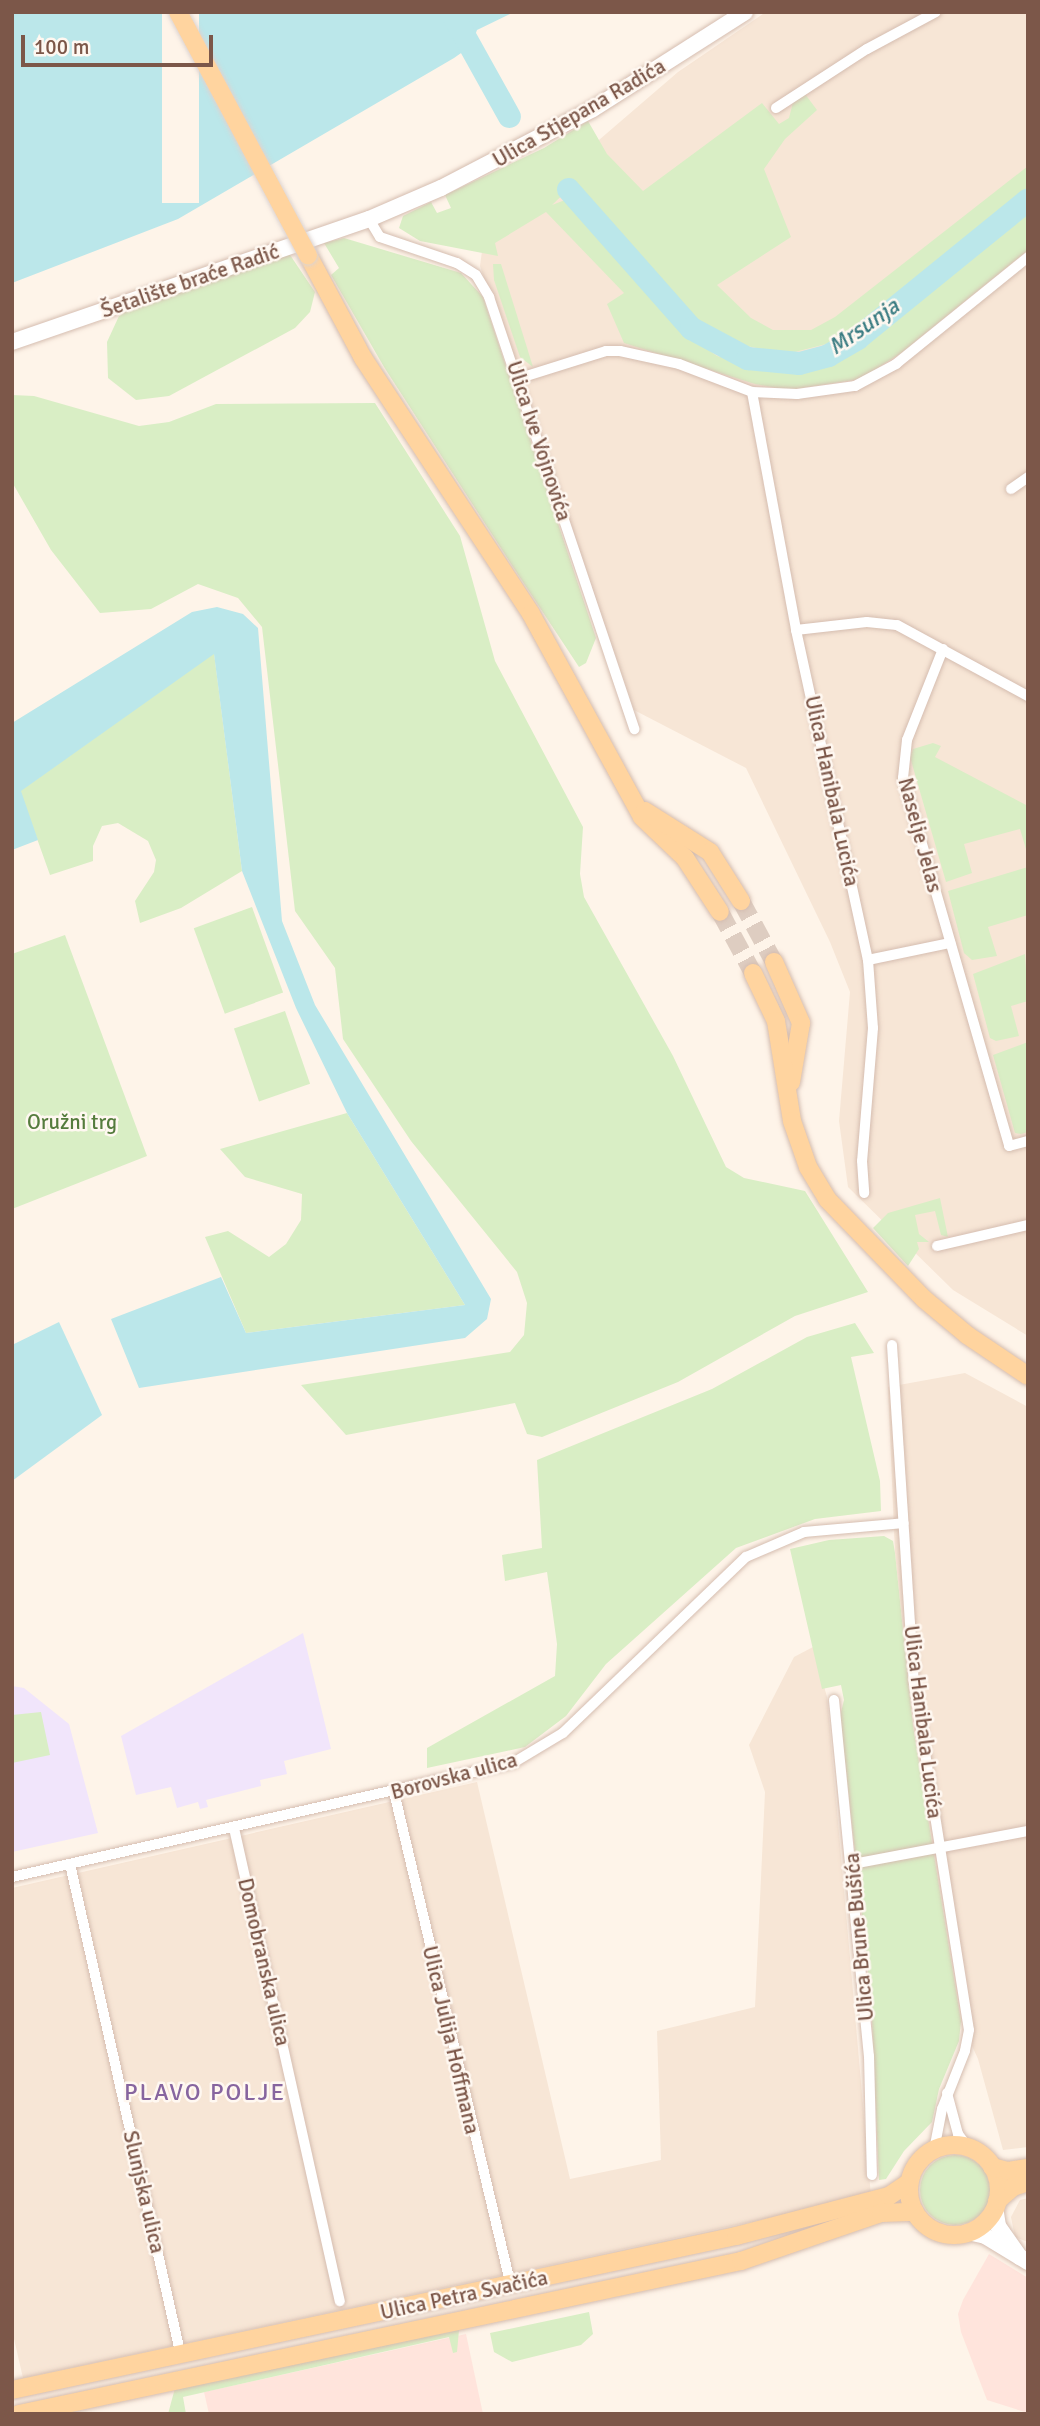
<!DOCTYPE html>
<meta charset="utf-8">
<style>
body{margin:0}
#map{position:relative;width:1040px;height:2426px;overflow:hidden;background:#fef4e9;font-family:Signika,sans-serif}
div>[style]{position:absolute}
[style*='--x']{left:calc(var(--x)*1px);top:calc(var(--y)*1px);width:calc(var(--w)*1px);rotate:calc(var(--a)*1deg)}
.residential>*{inset:0;background:#f7e6d6}
.commercial>*{inset:0;background:#ffe4dc}
.education>*{inset:0;background:#f1e5fb}
.green>*{inset:0;background:#d9eec5;transform-origin:0 0}
.round{border-radius:50%}
.water>*{inset:0;background:#bbe7ea}
.pier>*{inset:0;background:#fef4e9;transform-origin:0 0}
.river>*{height:23px;margin:-11.5px;padding:0 11.5px;transform-origin:11.5px;border-radius:11.5px;background:#bbe7ea}
.primary-tunnel>*{height:18px;margin-top:-9px;transform-origin:0;background:repeating-linear-gradient(90deg,#decdc1 0 18px,transparent 0 27px)}
.roads{filter:drop-shadow(0 0 2px #d5bdb0) drop-shadow(0 0 2px #d5bdb0)}
.street>*{height:10px;margin:-5px;padding:0 5px;transform-origin:5px;border-radius:5px;background:#fff}
.secondary>*{height:16px;margin:-8px;padding:0 8px;transform-origin:8px;border-radius:8px;background:#fff}
.primary>*{height:18px;margin:-9px;padding:0 9px;transform-origin:9px;border-radius:9px;background:#ffd49f}
.primary>.ring{margin:-9px;padding:0;box-sizing:content-box;background:none;border:18px solid #ffd49f;border-radius:50%}
.bridges{filter:drop-shadow(0 0 2px #ddd3d0) drop-shadow(0 0 2px #ddd3d0)}
.primary-bridge>*{height:18px;margin:-9px;padding:0 9px;transform-origin:9px;border-radius:9px;background:#ffd49f}
span{translate:-50% -50%;white-space:nowrap;text-align:center;line-height:1.15;-webkit-text-stroke:5px #fff8f1;paint-order:stroke}
.street-label{font-size:21px;color:#7c5749}
.park-label{font-size:21px;color:#557c3d}
.water-label{font-size:23px;color:#3a7c82;font-style:italic}
.quarter-label{font-size:24px;color:#87659f;letter-spacing:2px}
.frame{position:absolute;inset:0;border:14px solid #7c5749;pointer-events:none}
.scale{position:absolute;left:21px;top:35px;width:192px;height:32px;box-sizing:border-box;border:4px solid #7c5749;border-top:0;padding-left:9px;font-size:21px;line-height:24px;white-space:nowrap;color:#7c5749;-webkit-text-stroke:5px #fff8f1;paint-order:stroke}
</style>
<div id="map">
<div class="residential">
<div style="clip-path:polygon(766px 12px,1028px 12px,1028px 1336px,953px 1290px,848px 1187px,839px 1121px,850px 992px,830px 942px,746px 768px,634px 710px,480px 266px,485px 229px,506px 220px,678px 72px)"></div>
<div style="clip-path:polygon(965px 1373px,1028px 1407px,1028px 2147px,1003px 2150px,978px 2059px,961px 2021px,913px 1726px,895px 1553px,888px 1387px)"></div>
<div style="clip-path:polygon(813px 1647px,827px 1697px,871px 2196px,23px 2378px,12px 2330px,12px 1888px,477px 1782px,570px 2179px,661px 2160px,657px 2031px,755px 2007px,765px 1792px,749px 1745px,794px 1657px)"></div>
<div style="clip-path:polygon(1028px 2198px,1028px 2242px,1015px 2237px,1011px 2217px,1020px 2200px)"></div>
</div>
<div class="commercial">
<div style="clip-path:polygon(989px 2254px,1028px 2278px,1028px 2413px,987px 2400px,961px 2332px,958px 2314px,963px 2300px)"></div>
<div style="clip-path:polygon(466px 2334px,483px 2414px,209px 2414px,204px 2392px)"></div>
</div>
<div class="education">
<div style="clip-path:polygon(303px 1633px,331px 1749px,284px 1761px,287px 1774px,260px 1780px,261px 1786px,206px 1800px,208px 1807px,200px 1809px,198px 1802px,177px 1808px,171px 1787px,136px 1795px,121px 1736px)"></div>
<div style="clip-path:polygon(12px 1686px,24px 1688px,69px 1724px,98px 1833px,12px 1852px)"></div>
</div>
<div class="green">
<div style="clip-path:polygon(805px 94px,817px 110px,785px 139px,764px 169px,791px 237px,717px 285px,751px 318px,773px 330px,811px 330px,835px 317px,1028px 166px,1028px 190px,834px 342px,787px 354px,737px 344px,714px 335px,693px 318px,576px 182px,552px 205px,565px 200px,677px 328px,717px 356px,777px 371px,825px 365px,856px 350px,1028px 212px,1028px 250px,901px 353px,860px 379px,788px 390px,755px 384px,624px 343px,607px 304px,624px 293px,546px 212px,495px 243px,498px 256px,420px 241px,399px 228px,403px 216px,431px 202px,437px 213px,451px 208px,445px 195px,544px 148px,588px 121px,607px 154px,643px 191px,762px 103px,779px 124px,789px 118px,793px 102px)"></div>
<div style="clip-path:polygon(344px 238px,461px 273px,483px 297px,596px 638px,586px 663px,579px 667px,513px 567px,384px 367px,331px 275px,339px 268px,324px 243px)"></div>
<div style="clip-path:polygon(288px 252px,315px 292px,310px 312px,295px 328px,169px 396px,136px 400px,108px 378px,107px 342px,119px 316px,132px 307px)"></div>
<div style="clip-path:polygon(493px 264px,501px 264px,533px 367px,520px 357px,494px 280px)"></div>
<div style="clip-path:polygon(12px 395px,34px 396px,139px 426px,169px 422px,216px 404px,375px 403px,460px 536px,495px 661px,583px 827px,580px 874px,584px 897px,673px 1056px,726px 1167px,744px 1178px,805px 1191px,868px 1292px,795px 1316px,678px 1382px,542px 1437px,527px 1434px,515px 1403px,346px 1435px,301px 1385px,510px 1352px,524px 1335px,527px 1303px,517px 1272px,411px 1141px,343px 1039px,335px 968px,295px 911px,262px 627px,238px 598px,198px 584px,151px 609px,100px 613px,51px 550px,12px 482px)"></div>
<div style="clip-path:polygon(214px 653px,242px 871px,181px 908px,140px 923px,135px 901px,154px 872px,156px 860px,148px 841px,118px 823px,102px 826px,93px 846px,93px 861px,50px 875px,20px 791px)"></div>
<div style="clip-path:polygon(933px 743px,941px 746px,935px 757px,1028px 806px,1028px 856px,1020px 829px,964px 844px,972px 873px,946px 882px,910px 757px,913px 749px)"></div>
<div style="clip-path:polygon(1028px 867px,1028px 915px,988px 927px,997px 956px,972px 960px,964px 953px,948px 891px)"></div>
<div style="left:252px;top:907px;width:91px;height:62px;rotate:70deg"></div>
<div style="clip-path:polygon(65px 935px,147px 1156px,12px 1209px,12px 954px)"></div>
<div style="clip-path:polygon(1025px 954px,1028px 1001px,1011px 1006px,1019px 1036px,996px 1041px,990px 1038px,973px 974px)"></div>
<div style="left:285px;top:1011px;width:77px;height:54px;rotate:71deg"></div>
<div style="clip-path:polygon(1028px 1042px,1028px 1132px,1021px 1134px,1015px 1133px,993px 1055px)"></div>
<div style="clip-path:polygon(347px 1113px,465px 1305px,246px 1333px,205px 1237px,228px 1231px,269px 1257px,286px 1244px,301px 1220px,302px 1194px,245px 1177px,220px 1149px)"></div>
<div style="clip-path:polygon(940px 1198px,948px 1237px,941px 1235px,935px 1211px,915px 1215px,919px 1234px,929px 1242px,917px 1242px,919px 1249px,908px 1266px,873px 1228px,888px 1213px)"></div>
<div style="clip-path:polygon(855px 1323px,874px 1353px,851px 1357px,880px 1481px,881px 1511px,815px 1519px,736px 1548px,606px 1664px,566px 1716px,525px 1747px,427px 1768px,427px 1748px,555px 1676px,557px 1644px,547px 1572px,505px 1581px,502px 1555px,542px 1548px,537px 1460px,712px 1389px,807px 1337px)"></div>
<div style="clip-path:polygon(884px 1536px,893px 1541px,895px 1553px,913px 1726px,961px 2021px,959px 2041px,939px 2089px,932px 2122px,904px 2151px,886px 2179px,879px 2180px,871px 1998px,840px 1716px,844px 1700px,841px 1685px,822px 1689px,790px 1549px,829px 1540px)"></div>
<div style="clip-path:polygon(41px 1712px,50px 1755px,12px 1763px,12px 1715px)"></div>
<div class="round" style="left:920px;top:2155px;width:70px;height:70px"></div>
<div style="clip-path:polygon(589px 2312px,593px 2334px,581px 2345px,512px 2362px,494px 2352px,490px 2333px)"></div>
<div style="clip-path:polygon(459px 2330px,457px 2352px,453px 2353px,449px 2337px,183px 2397px,186px 2414px,168px 2414px,175px 2388px)"></div>
</div>
<div class="water">
<div style="clip-path:polygon(12px 12px,514px 12px,477px 30px,471px 46px,454px 58px,178px 219px,12px 283px)"></div>
<div style="clip-path:polygon(217px 607px,243px 614px,258px 628px,282px 921px,315px 1005px,491px 1299px,487px 1319px,465px 1338px,139px 1388px,111px 1319px,221px 1277px,246px 1333px,465px 1305px,347px 1113px,296px 1008px,242px 871px,214px 654px,21px 791px,38px 840px,12px 850px,12px 723px,192px 612px)"></div>
<div style="clip-path:polygon(59px 1322px,102px 1415px,12px 1481px,12px 1345px)"></div>
</div>
<div class="pier">
<div style="left:162px;top:12px;width:37px;height:191px"></div>
</div>
<div class="river">
<div style="--x:451;--y:12;--w:119;--a:60.9"></div>
<div style="--x:568;--y:189;--w:186;--a:48.5"></div>
<div style="--x:691;--y:328;--w:64;--a:28.2"></div>
<div style="--x:747;--y:358;--w:52;--a:5.5"></div>
<div style="--x:799;--y:363;--w:30;--a:-15"></div>
<div style="--x:828;--y:355;--w:34;--a:-30"></div>
<div style="--x:857;--y:338;--w:220;--a:-39.1"></div>
</div>
<div class="primary-tunnel">
<div style="--x:741;--y:901;--w:69;--a:61.6"></div>
<div style="--x:720;--y:912;--w:69;--a:61.6"></div>
</div>
<div class="roads">
<div class="street">
<div style="--x:776;--y:108;--w:108;--a:-33"></div>
<div style="--x:867;--y:49;--w:78;--a:-28.2"></div>
<div style="--x:369;--y:219;--w:21;--a:59"></div>
<div style="--x:380;--y:237;--w:81;--a:18.7"></div>
<div style="--x:457;--y:263;--w:22;--a:32"></div>
<div style="--x:476;--y:275;--w:26;--a:59"></div>
<div style="--x:489;--y:297;--w:456;--a:71.4"></div>
<div style="--x:520;--y:378;--w:90;--a:-17.4"></div>
<div style="--x:606;--y:351;--w:14;--a:0"></div>
<div style="--x:620;--y:351;--w:60;--a:12.4"></div>
<div style="--x:679;--y:364;--w:78;--a:21"></div>
<div style="--x:752;--y:392;--w:45;--a:2.5"></div>
<div style="--x:797;--y:394;--w:59;--a:-7.9"></div>
<div style="--x:855;--y:386;--w:47;--a:-28.2"></div>
<div style="--x:896;--y:364;--w:170;--a:-39"></div>
<div style="--x:752;--y:392;--w:242;--a:79.5"></div>
<div style="--x:796;--y:630;--w:338;--a:77.7"></div>
<div style="--x:868;--y:960;--w:68;--a:85.8"></div>
<div style="--x:873;--y:1028;--w:133;--a:94.7"></div>
<div style="--x:862;--y:1161;--w:32;--a:86"></div>
<div style="--x:1011;--y:489;--w:21;--a:-35"></div>
<div style="--x:796;--y:630;--w:71;--a:-6.4"></div>
<div style="--x:867;--y:622;--w:30;--a:6"></div>
<div style="--x:897;--y:625;--w:149;--a:28.5"></div>
<div style="--x:943;--y:649;--w:98;--a:111.6"></div>
<div style="--x:907;--y:740;--w:38;--a:96"></div>
<div style="--x:903;--y:778;--w:383;--a:73.9"></div>
<div style="--x:1009;--y:1146;--w:20;--a:-15"></div>
<div style="--x:868;--y:960;--w:84;--a:-11.7"></div>
<div style="--x:937;--y:1246;--w:93;--a:-13"></div>
<div style="--x:892;--y:1345;--w:339;--a:86.3"></div>
<div style="--x:914;--y:1683;--w:351;--a:81"></div>
<div style="--x:969;--y:2030;--w:21;--a:101"></div>
<div style="--x:965;--y:2051;--w:62;--a:111.6"></div>
<div style="--x:942;--y:2109;--w:42;--a:101"></div>
<div style="--x:834;--y:1700;--w:358;--a:84.4"></div>
<div style="--x:869;--y:2056;--w:119;--a:88.6"></div>
<div style="--x:394;--y:1792;--w:508;--a:76.68"></div>
<div style="--x:234;--y:1828;--w:485;--a:77.4"></div>
<div style="--x:70;--y:1864;--w:504;--a:77.29"></div>
<div style="--x:853;--y:1864;--w:178;--a:-10.7"></div>
<div style="--x:12;--y:1877;--w:514;--a:-12.82"></div>
<div style="--x:513;--y:1763;--w:58;--a:-31"></div>
<div style="--x:563;--y:1733;--w:254;--a:-43.9"></div>
<div style="--x:746;--y:1557;--w:63;--a:-23.3"></div>
<div style="--x:804;--y:1532;--w:100;--a:-5.1"></div>
<div style="--x:947;--y:2093;--w:42;--a:75"></div>
<div style="--x:958;--y:2134;--w:17;--a:54"></div>
</div>
<div class="secondary">
<div style="--x:12;--y:342;--w:378;--a:-19"></div>
<div style="--x:369;--y:219;--w:78;--a:-23.3"></div>
<div style="--x:441;--y:188;--w:171;--a:-27.5"></div>
<div style="--x:593;--y:109;--w:180;--a:-32.5"></div>
<div style="--x:995;--y:2207;--w:19;--a:81"></div>
<div style="--x:998;--y:2226;--w:38;--a:55"></div>
<div style="--x:968;--y:2232;--w:17;--a:13"></div>
<div style="--x:985;--y:2236;--w:50;--a:31.2"></div>
</div>
<div class="primary">
<div style="--x:308;--y:255;--w:117;--a:61.9"></div>
<div style="--x:363;--y:358;--w:306;--a:56.7"></div>
<div style="--x:531;--y:614;--w:231;--a:61.3"></div>
<div style="--x:642;--y:817;--w:59;--a:43.6"></div>
<div style="--x:685;--y:858;--w:64;--a:57.1"></div>
<div style="--x:645;--y:811;--w:77;--a:32.2"></div>
<div style="--x:710;--y:852;--w:58;--a:57.7"></div>
<div style="--x:774;--y:962;--w:67;--a:66.1"></div>
<div style="--x:801;--y:1023;--w:60;--a:99.6"></div>
<div style="--x:753;--y:973;--w:53;--a:64.4"></div>
<div style="--x:776;--y:1021;--w:101;--a:80.9"></div>
<div style="--x:792;--y:1121;--w:49;--a:70.8"></div>
<div style="--x:808;--y:1167;--w:37;--a:59"></div>
<div style="--x:827;--y:1199;--w:139;--a:45.9"></div>
<div style="--x:924;--y:1299;--w:56;--a:39.9"></div>
<div style="--x:967;--y:1335;--w:73;--a:33.9"></div>
<div class="ring" style="left:909px;top:2145px;width:72px;height:72px"></div>
<div style="--x:992;--y:2167;--w:16;--a:14"></div>
<div style="--x:1008;--y:2171;--w:20;--a:-9"></div>
<div style="--x:997;--y:2201;--w:21;--a:-41"></div>
<div style="--x:1013;--y:2187;--w:16;--a:-18"></div>
<div style="--x:12;--y:2390;--w:740;--a:-12.01"></div>
<div style="--x:736;--y:2236;--w:158;--a:-14.7"></div>
<div style="--x:889;--y:2196;--w:25;--a:-34"></div>
<div style="--x:19;--y:2414;--w:738;--a:-11.96"></div>
<div style="--x:741;--y:2261;--w:148;--a:-18.9"></div>
<div style="--x:881;--y:2213;--w:34;--a:-2"></div>
</div>
</div>
<div class="bridges">
<div class="primary-bridge">
<div style="--x:178;--y:12;--w:276;--a:61.9"></div>
</div>
</div>
<div class="street-label">
<span style="left:579px;top:113px;rotate:-30deg">Ulica Stjepana Radića</span>
<span style="left:190px;top:281px;rotate:-19deg">Šetalište braće Radić</span>
<span style="left:539px;top:441px;rotate:72deg">Ulica Ive Vojnovića</span>
<span style="left:832px;top:791px;rotate:78deg">Ulica Hanibala Lucića</span>
<span style="left:920px;top:835px;rotate:75deg">Naselje Jelas</span>
<span style="left:923px;top:1722px;rotate:83deg">Ulica Hanibala Lucića</span>
<span style="left:454px;top:1776px;rotate:-15deg">Borovska ulica</span>
<span style="left:859px;top:1937px;rotate:-95deg">Ulica Brune Bušića</span>
<span style="left:264px;top:1962px;rotate:77deg">Domobranska ulica</span>
<span style="left:451px;top:2040px;rotate:77deg">Ulica Julija Hoffmana</span>
<span style="left:144px;top:2192px;rotate:77deg">Slunjska ulica</span>
<span style="left:464px;top:2295px;rotate:-12deg">Ulica Petra Svačića</span>
</div>
<div class="park-label">
<span style="left:72px;top:1122px">Oružni trg</span>
</div>
<div class="water-label">
<span style="left:864px;top:327px;rotate:-35deg">Mrsunja</span>
</div>
<div class="quarter-label">
<span style="left:205px;top:2093px">PLAVO POLJE</span>
</div>
<div class="frame"></div>
<div class="scale">100 m</div>
</div>
